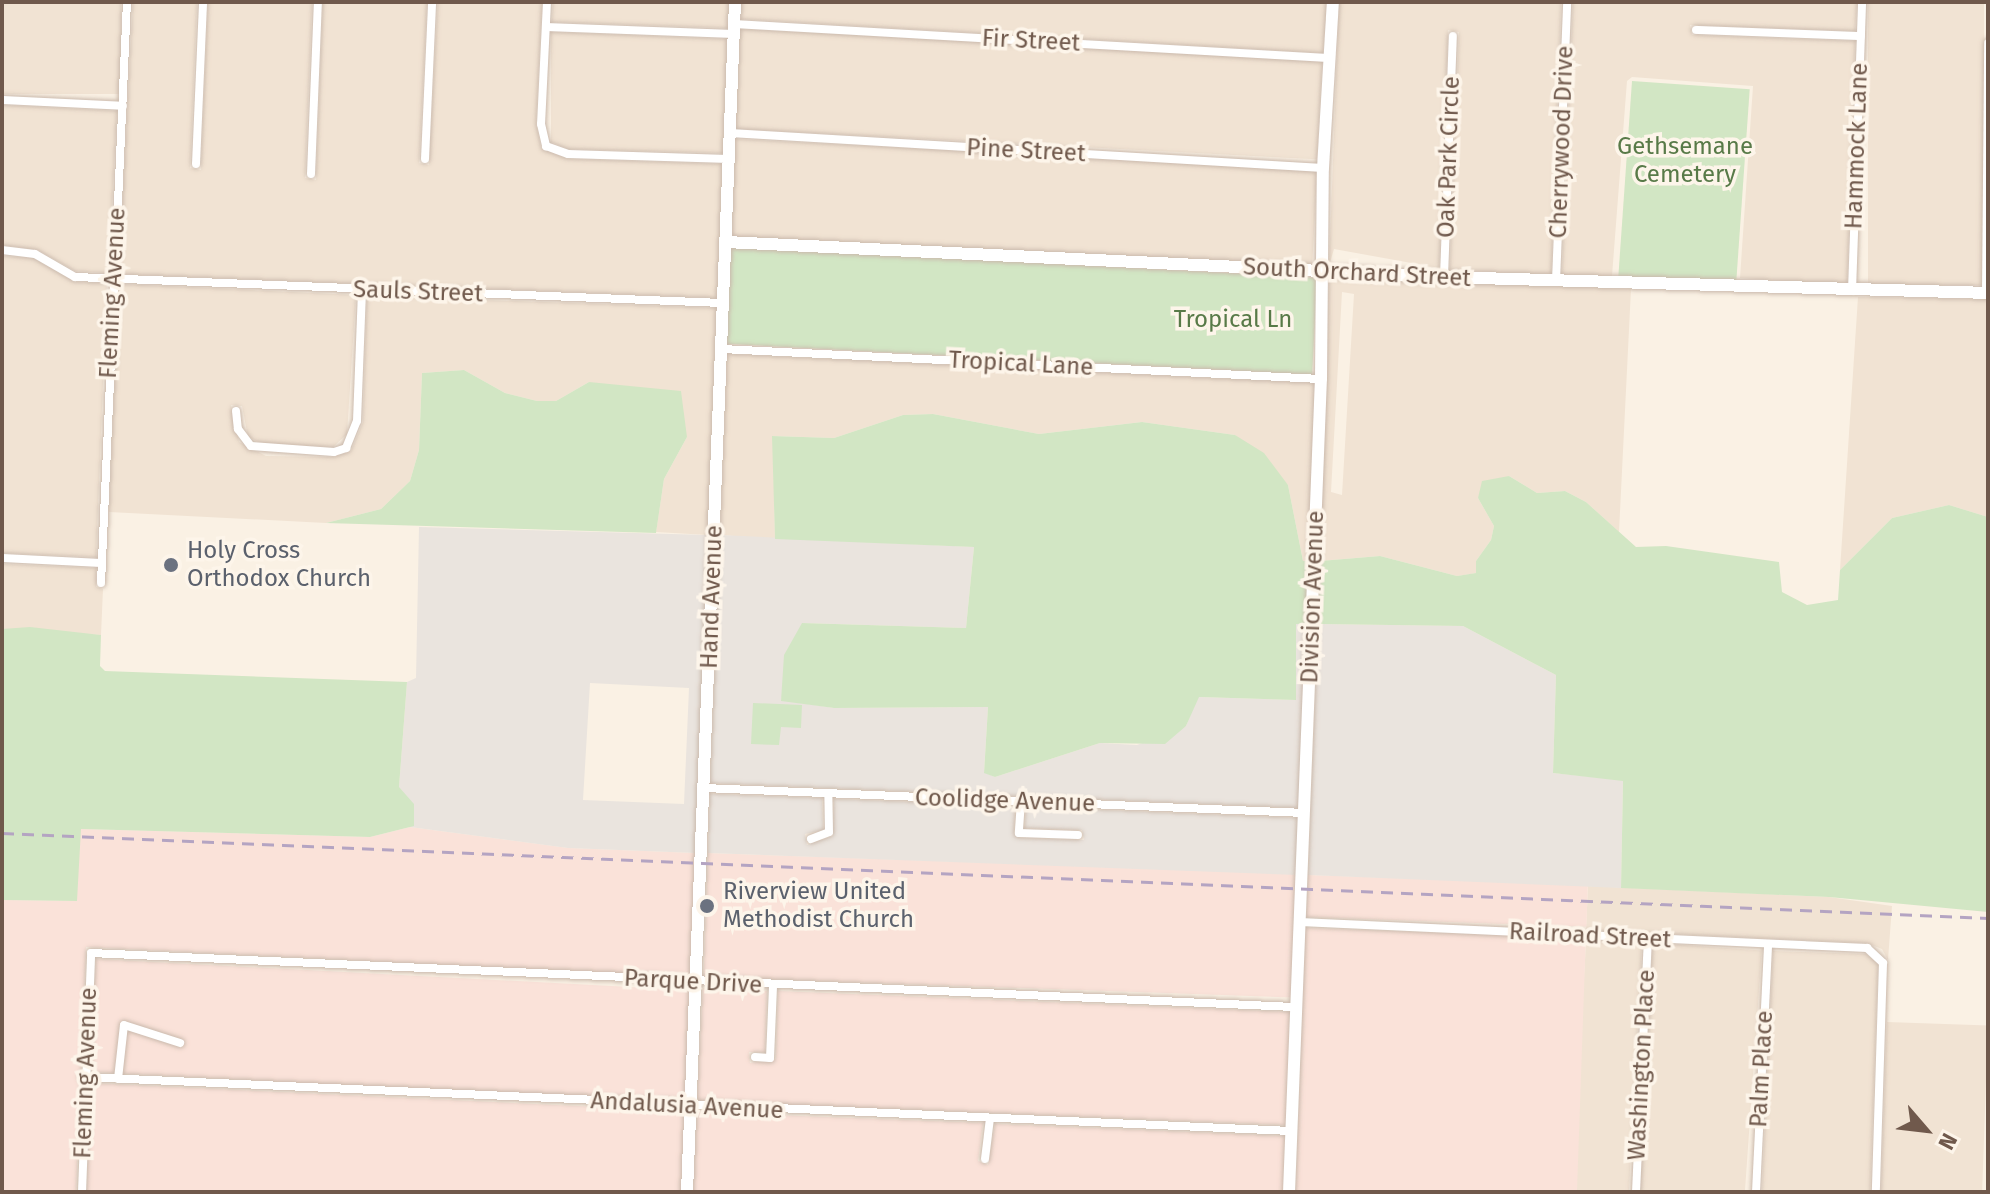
<!DOCTYPE html>
<style>
body{margin:0}
#map{position:relative;width:1990px;height:1194px;overflow:hidden;background:#faf1e4;font-family:"Fira Sans",sans-serif}
div>[style]{position:absolute}
[style*='--x']{left:calc(var(--x)*1px);top:calc(var(--y)*1px);width:calc(var(--w)*1px);rotate:calc(var(--a)*1deg)}
.residential>*{inset:0;background:#f1e3d3;transform-origin:0 0}
.commercial>*{inset:0;background:#fae2d9;transform-origin:0 0}
.industrial>*{inset:0;background:#eae4de}
.green>*{inset:0;background:#d2e6c4;transform-origin:0 0}
.roads{filter:drop-shadow(0 0 2px #cab9ac) drop-shadow(0 0 2px #cab9ac)}
.street>*{height:8px;margin:-4px;padding:0 4px;transform-origin:4px;border-radius:4px;background:#fff}
.secondary>*{height:12px;margin:-6px;padding:0 6px;transform-origin:6px;border-radius:6px;background:#fff}
.rail>*{height:3px;margin-top:-1.5px;transform-origin:0;background:repeating-linear-gradient(90deg,#b4a4c2 0 12px,transparent 0 20px)}
.dots>*{width:22px;height:22px;translate:-50% -50%;box-sizing:border-box;border:4px solid #fdf5ea;border-radius:50%}
span{translate:-50% -50%;white-space:nowrap;text-align:center;line-height:1.15;-webkit-text-stroke:7px #fdf5ea;paint-order:stroke}
.street-label{font-size:24px;color:#70594c}
.park-label{font-size:24px;color:#587a48}
.worship-label{font-size:24px;color:#5b616d}
.left{translate:0 -50%;text-align:left}
.frame{position:absolute;inset:0;border:4px solid #70594c;pointer-events:none}
.north{position:absolute;left:1886px;top:1090px;width:80px;height:80px;-webkit-text-stroke:6px #fdf5ea;paint-order:stroke;rotate:118deg;font-size:22px;font-weight:700;line-height:32px;text-align:center;color:#70594c}
.north::after{content:'';display:block;margin:auto;width:28px;height:36px;background:#70594c;clip-path:polygon(50% 0,100% 100%,50% 72%,0 100%)}
</style>
<div id="map">
<div class="residential">
<div style="left:2px;top:2px;width:119px;height:92px"></div>
<div style="clip-path:polygon(133px 2px,197px 2px,190px 168px,201px 170px,208px 2px,312px 2px,305px 178px,316px 180px,323px 2px,427px 2px,419px 163px,429px 165px,438px 2px,542px 2px,536px 123px,541px 148px,568px 159px,723px 164px,718px 298px,119px 274px)"></div>
<div style="clip-path:polygon(553px 2px,730px 2px,729px 28px,552px 22px)"></div>
<div style="clip-path:polygon(741px 2px,1328px 2px,1323px 53px,741px 19px)"></div>
<div style="clip-path:polygon(1339px 2px,1561px 2px,1551px 276px,1450px 269px,1459px 32px,1448px 30px,1439px 268px,1334px 249px,1329px 266px)"></div>
<div style="clip-path:polygon(1573px 2px,1857px 2px,1855px 31px,1690px 25px,1692px 35px,1855px 41px,1847px 285px,1740px 278px,1753px 86px,1632px 77px,1627px 81px,1612px 276px,1562px 276px)"></div>
<div style="left:1868px;top:2px;width:116px;height:283px"></div>
<div style="left:740px;top:29px;width:583px;height:100px;rotate:3deg"></div>
<div style="clip-path:polygon(551px 32px,728px 39px,723px 153px,568px 149px,551px 142px)"></div>
<div style="clip-path:polygon(2px 105px,117px 111px,108px 273px,75px 271px,38px 250px,2px 245px)"></div>
<div style="left:735px;top:139px;width:583px;height:98px;rotate:3deg"></div>
<div style="clip-path:polygon(3px 256px,33px 258px,75px 282px,107px 283px,96px 557px,2px 553px)"></div>
<div style="clip-path:polygon(evenodd,1329px 277px,1631px 289px,1619px 532px,1586px 502px,1565px 491px,1537px 493px,1509px 476px,1478px 498px,1494px 526px,1491px 540px,1476px 561px,1477px 573px,1457px 576px,1380px 556px,1320px 561px,1329px 277px,1342px 292px,1354px 294px,1342px 495px,1331px 492px,1342px 292px)"></div>
<div style="clip-path:polygon(119px 284px,356px 295px,347px 434px,333px 447px,266px 445px,248px 437px,242px 406px,231px 405px,239px 442px,266px 456px,334px 457px,351px 451px,363px 422px,367px 296px,717px 308px,708px 535px,656px 532px,664px 479px,687px 437px,589px 382px,556px 401px,537px 401px,505px 393px,464px 370px,422px 373px,419px 450px,410px 481px,381px 509px,326px 523px,109px 512px)"></div>
<div style="clip-path:polygon(1858px 297px,1988px 299px,1988px 517px,1949px 505px,1892px 518px,1840px 570px)"></div>
<div style="clip-path:polygon(727px 354px,1315px 383px,1309px 561px,1303px 561px,1288px 485px,1235px 435px,1142px 422px,1039px 434px,933px 414px,903px 415px,834px 438px,773px 436px,775px 539px,720px 535px)"></div>
<div style="clip-path:polygon(2px 564px,96px 568px,96px 587px,103px 589px,101px 635px,2px 629px)"></div>
<div style="clip-path:polygon(1588px 886px,1829px 897px,1892px 906px,1888px 960px,1882px 949px,1867px 943px,1586px 930px)"></div>
<div style="left:1586px;top:940px;width:56px;height:252px;rotate:3deg"></div>
<div style="left:1653px;top:943px;width:109px;height:249px;rotate:4deg"></div>
<div style="clip-path:polygon(1773px 951px,1866px 954px,1878px 963px,1870px 1192px,1762px 1192px)"></div>
<div style="left:1887px;top:1022px;width:101px;height:170px;rotate:2deg"></div>
</div>
<div class="commercial">
<div style="clip-path:polygon(410px 827px,568px 848px,696px 853px,692px 977px,86px 947px,76px 1192px,2px 1192px,2px 900px,76px 901px,80px 829px,370px 837px)"></div>
<div style="left:708px;top:853px;width:589px;height:124px;rotate:2deg"></div>
<div style="left:1308px;top:875px;width:280px;height:42px;rotate:2deg"></div>
<div style="left:1305px;top:928px;width:281px;height:264px;rotate:2deg"></div>
<div style="left:96px;top:959px;width:596px;height:113px;rotate:3deg"></div>
<div style="clip-path:polygon(703px 988px,767px 991px,765px 1052px,749px 1052px,750px 1063px,776px 1059px,778px 991px,1290px 1012px,1286px 1125px,697px 1101px)"></div>
<div style="clip-path:polygon(89px 1083px,685px 1111px,681px 1192px,87px 1192px)"></div>
<div style="clip-path:polygon(697px 1112px,983px 1123px,978px 1161px,988px 1165px,995px 1124px,1285px 1136px,1283px 1192px,693px 1192px)"></div>
</div>
<div class="industrial">
<div style="clip-path:polygon(evenodd,419px 527px,708px 535px,696px 853px,568px 848px,410px 827px,399px 787px,407px 682px,416px 678px,419px 527px,590px 683px,689px 688px,684px 804px,583px 800px,590px 683px)"></div>
<div style="clip-path:polygon(720px 535px,974px 547px,966px 628px,803px 623px,781px 700px,834px 708px,988px 707px,984px 772px,995px 777px,1100px 743px,1137px 745px,1186px 726px,1198px 697px,1296px 700px,1296px 623px,1307px 624px,1300px 808px,710px 783px)"></div>
<div style="clip-path:polygon(1318px 624px,1463px 626px,1556px 675px,1553px 773px,1623px 780px,1621px 888px,1308px 875px)"></div>
<div style="clip-path:polygon(710px 794px,822px 798px,823px 830px,805px 834px,807px 845px,833px 836px,834px 799px,1015px 806px,1014px 832px,1020px 838px,1084px 840px,1082px 830px,1025px 828px,1026px 807px,1299px 818px,1297px 875px,708px 853px)"></div>
</div>
<div class="green">
<div style="left:1632px;top:81px;width:118px;height:197px;rotate:4deg"></div>
<div style="left:731px;top:247px;width:587px;height:97px;rotate:3deg"></div>
<div style="clip-path:polygon(464px 370px,505px 393px,537px 401px,556px 401px,589px 382px,681px 391px,687px 437px,664px 479px,656px 533px,326px 523px,381px 509px,410px 481px,419px 450px,422px 373px)"></div>
<div style="clip-path:polygon(933px 414px,1039px 434px,1142px 422px,1235px 435px,1264px 453px,1288px 485px,1303px 561px,1309px 561px,1307px 624px,1296px 624px,1296px 700px,1199px 697px,1186px 726px,1165px 744px,1100px 743px,995px 777px,984px 773px,988px 707px,834px 708px,781px 701px,784px 655px,802px 623px,966px 628px,974px 547px,775px 539px,772px 436px,834px 438px,903px 415px)"></div>
<div style="clip-path:polygon(1509px 476px,1537px 493px,1565px 491px,1586px 502px,1636px 547px,1666px 546px,1779px 562px,1782px 592px,1807px 605px,1838px 600px,1840px 570px,1892px 518px,1949px 505px,1988px 517px,1988px 912px,1829px 897px,1621px 888px,1623px 781px,1553px 773px,1556px 675px,1463px 626px,1318px 624px,1320px 561px,1380px 556px,1457px 576px,1476px 573px,1476px 561px,1491px 540px,1494px 526px,1478px 498px,1482px 481px)"></div>
<div style="clip-path:polygon(30px 627px,101px 635px,100px 666px,105px 671px,407px 682px,399px 787px,414px 804px,414px 826px,370px 837px,81px 829px,77px 901px,2px 900px,2px 629px)"></div>
<div style="clip-path:polygon(753px 703px,802px 705px,801px 728px,781px 727px,779px 745px,751px 744px)"></div>
</div>
<div class="roads">
<div class="street">
<div style="--x:547;--y:2;--w:122;--a:92.8"></div>
<div style="--x:541;--y:124;--w:23;--a:77"></div>
<div style="--x:546;--y:146;--w:23;--a:20"></div>
<div style="--x:568;--y:154;--w:161;--a:1.8"></div>
<div style="--x:734;--y:24;--w:595;--a:3.28"></div>
<div style="--x:546;--y:27;--w:188;--a:2.1"></div>
<div style="--x:1696;--y:30;--w:165;--a:2.1"></div>
<div style="--x:2;--y:100;--w:121;--a:2.8"></div>
<div style="--x:730;--y:133;--w:594;--a:3.38"></div>
<div style="--x:425;--y:159;--w:157;--a:-87.4"></div>
<div style="--x:196;--y:164;--w:162;--a:-87.5"></div>
<div style="--x:311;--y:174;--w:172;--a:-87.7"></div>
<div style="--x:2;--y:250;--w:33;--a:7"></div>
<div style="--x:35;--y:254;--w:46;--a:29.9"></div>
<div style="--x:75;--y:277;--w:649;--a:2.3"></div>
<div style="--x:1444;--y:277;--w:241;--a:-87.9"></div>
<div style="--x:1556;--y:281;--w:279;--a:-87.7"></div>
<div style="--x:1852;--y:291;--w:289;--a:-88"></div>
<div style="--x:1986;--y:293;--w:250;--a:-89.5"></div>
<div style="--x:722;--y:349;--w:600;--a:2.87"></div>
<div style="--x:236;--y:411;--w:18;--a:84"></div>
<div style="--x:238;--y:429;--w:21;--a:53"></div>
<div style="--x:251;--y:446;--w:83;--a:4.1"></div>
<div style="--x:334;--y:452;--w:13;--a:-18"></div>
<div style="--x:346;--y:448;--w:29;--a:-68"></div>
<div style="--x:357;--y:421;--w:131;--a:-87.8"></div>
<div style="--x:2;--y:558;--w:100;--a:2.9"></div>
<div style="--x:101;--y:583;--w:582;--a:-87.44"></div>
<div style="--x:704;--y:788;--w:602;--a:2.38"></div>
<div style="--x:1021;--y:801;--w:32;--a:94"></div>
<div style="--x:1019;--y:833;--w:59;--a:1.9"></div>
<div style="--x:811;--y:839;--w:19;--a:-21"></div>
<div style="--x:829;--y:832;--w:39;--a:-91"></div>
<div style="--x:1300;--y:922;--w:568;--a:2.63"></div>
<div style="--x:1867;--y:948;--w:22;--a:43"></div>
<div style="--x:1883;--y:963;--w:229;--a:91.8"></div>
<div style="--x:755;--y:1057;--w:15;--a:4"></div>
<div style="--x:770;--y:1058;--w:72;--a:-87.6"></div>
<div style="--x:83;--y:1077;--w:1209;--a:2.56"></div>
<div style="--x:118;--y:1079;--w:54;--a:-83.7"></div>
<div style="--x:124;--y:1025;--w:59;--a:17.8"></div>
<div style="--x:985;--y:1159;--w:41;--a:-83"></div>
<div style="--x:82;--y:1192;--w:239;--a:-87.8"></div>
<div style="--x:91;--y:953;--w:1206;--a:2.57"></div>
<div style="--x:1636;--y:1192;--w:254;--a:-87.3"></div>
<div style="--x:1756;--y:1192;--w:246;--a:-87.2"></div>
</div>
<div class="secondary">
<div style="--x:726;--y:242;--w:719;--a:2.79"></div>
<div style="--x:1444;--y:277;--w:544;--a:1.68"></div>
<div style="--x:687;--y:1192;--w:1191;--a:-87.69"></div>
<div style="--x:1289;--y:1192;--w:814;--a:-87.75"></div>
<div style="--x:1321;--y:379;--w:211;--a:-89.5"></div>
<div style="--x:1323;--y:168;--w:166;--a:-86.6"></div>
</div>
</div>
<div class="rail">
<div style="--x:2;--y:833;--w:1988;--a:2.45"></div>
</div>
<div class="dots">
<div style="left:171px;top:565px;background:#6b7280"></div>
<div style="left:707px;top:906px;background:#6b7280"></div>
</div>
<div class="street-label">
<span style="left:1031px;top:41px;rotate:3deg">Fir Street</span>
<span style="left:1562px;top:142px;rotate:-88deg">Cherrywood Drive</span>
<span style="left:1857px;top:146px;rotate:-88deg">Hammock Lane</span>
<span style="left:1026px;top:151px;rotate:3deg">Pine Street</span>
<span style="left:1449px;top:157px;rotate:-88deg">Oak Park Circle</span>
<span style="left:1357px;top:273px;rotate:3deg">South Orchard Street</span>
<span style="left:418px;top:292px;rotate:2deg">Sauls Street</span>
<span style="left:113px;top:293px;rotate:-87deg">Fleming Avenue</span>
<span style="left:1021px;top:364px;rotate:3deg">Tropical Lane</span>
<span style="left:712px;top:597px;rotate:-88deg">Hand Avenue</span>
<span style="left:1313px;top:597px;rotate:-88deg">Division Avenue</span>
<span style="left:1005px;top:801px;rotate:2deg">Coolidge Avenue</span>
<span style="left:1590px;top:936px;rotate:3deg">Railroad Street</span>
<span style="left:693px;top:982px;rotate:3deg">Parque Drive</span>
<span style="left:1642px;top:1065px;rotate:-87deg">Washington Place</span>
<span style="left:1762px;top:1069px;rotate:-87deg">Palm Place</span>
<span style="left:86px;top:1073px;rotate:-88deg">Fleming Avenue</span>
<span style="left:687px;top:1106px;rotate:3deg">Andalusia Avenue</span>
</div>
<div class="park-label">
<span style="left:1685px;top:161px">Gethsemane<br>Cemetery</span>
<span style="left:1233px;top:320px">Tropical Ln</span>
</div>
<div class="worship-label">
<span class="left" style="left:187px;top:565px">Holy Cross<br>Orthodox Church</span>
<span class="left" style="left:723px;top:906px">Riverview United<br>Methodist Church</span>
</div>
<div class="frame"></div>
<div class="north">N</div>
</div>
